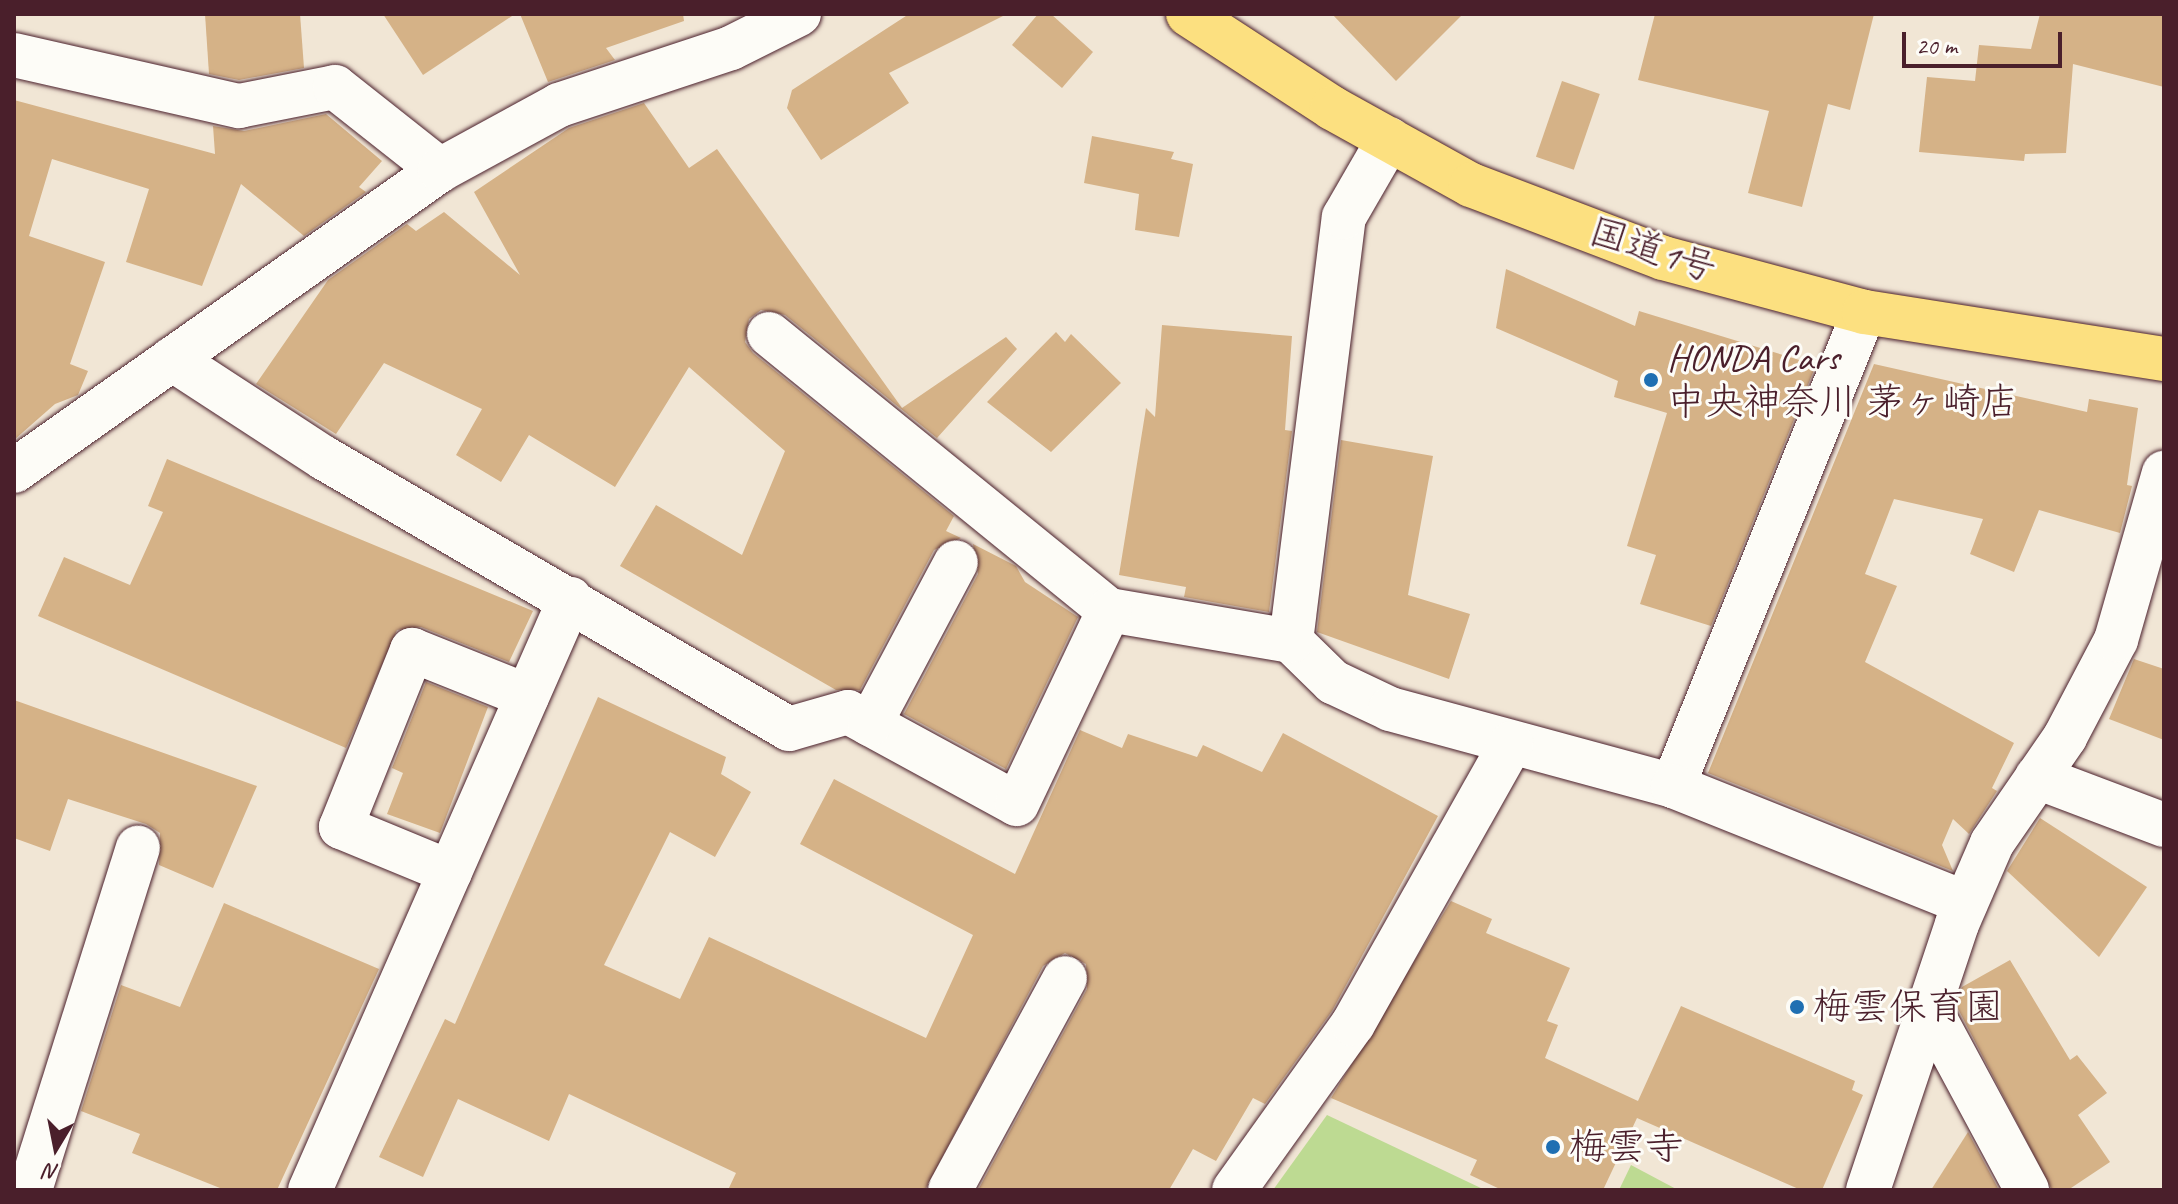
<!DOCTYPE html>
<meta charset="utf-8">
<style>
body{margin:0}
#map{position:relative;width:2178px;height:1204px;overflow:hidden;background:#f1e6d5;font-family:Caveat,"Klee One",sans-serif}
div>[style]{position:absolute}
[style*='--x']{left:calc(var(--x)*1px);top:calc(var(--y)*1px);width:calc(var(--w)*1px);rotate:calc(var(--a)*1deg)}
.green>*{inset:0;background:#bdda92}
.building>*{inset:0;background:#d5b287;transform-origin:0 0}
.roads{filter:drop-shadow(0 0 2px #4a1f2b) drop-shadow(0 0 2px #4a1f2b)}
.minor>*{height:44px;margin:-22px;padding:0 22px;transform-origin:22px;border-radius:22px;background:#fdfcf7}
.highway>*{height:44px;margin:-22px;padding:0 22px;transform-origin:22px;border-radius:22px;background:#fce080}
.dots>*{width:22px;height:22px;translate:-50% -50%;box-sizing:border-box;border:4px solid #fdfcf7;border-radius:50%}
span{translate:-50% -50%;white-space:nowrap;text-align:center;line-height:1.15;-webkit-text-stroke:6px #fdfcf7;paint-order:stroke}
.street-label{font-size:38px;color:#4a1f2b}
.poi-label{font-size:38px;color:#4a1f2b}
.left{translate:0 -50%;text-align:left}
.frame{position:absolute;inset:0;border:16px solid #4a1f2b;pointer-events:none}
.north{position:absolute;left:16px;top:1108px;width:80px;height:80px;-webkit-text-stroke:6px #fdfcf7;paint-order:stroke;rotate:190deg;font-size:22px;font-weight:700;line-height:32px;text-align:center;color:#4a1f2b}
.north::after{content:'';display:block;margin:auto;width:28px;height:36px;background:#4a1f2b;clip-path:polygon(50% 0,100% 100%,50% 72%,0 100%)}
.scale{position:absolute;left:1902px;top:32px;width:160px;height:36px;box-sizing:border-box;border:4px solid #4a1f2b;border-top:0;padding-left:10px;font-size:24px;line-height:28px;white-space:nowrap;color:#4a1f2b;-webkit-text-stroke:6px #fdfcf7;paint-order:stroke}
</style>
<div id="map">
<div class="green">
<div style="clip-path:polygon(1327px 1115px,1485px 1190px,1273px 1190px)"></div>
<div style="clip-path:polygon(1631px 1165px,1678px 1190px,1619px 1190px)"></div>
</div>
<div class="building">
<div style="clip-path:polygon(205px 14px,300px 14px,304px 68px,239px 80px,209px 74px)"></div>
<div style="clip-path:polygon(383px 14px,515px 14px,423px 75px)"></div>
<div style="clip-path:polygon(520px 14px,683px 14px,684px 21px,606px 48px,615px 60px,548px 82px)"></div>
<div style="clip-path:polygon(909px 14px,1007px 14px,889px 73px,909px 103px,821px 160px,787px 108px,792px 90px)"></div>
<div style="clip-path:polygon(1038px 14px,1051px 14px,1093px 52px,1062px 88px,1012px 45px)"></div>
<div style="clip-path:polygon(1332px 14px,1463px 14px,1396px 81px)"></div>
<div style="clip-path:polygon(1655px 14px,1874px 14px,1850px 110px,1828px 104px,1802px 207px,1748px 193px,1769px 111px,1638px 80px)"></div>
<div style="clip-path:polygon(2040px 14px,2164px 14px,2164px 87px,2073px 64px,2066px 153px,2025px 154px,2024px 161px,1919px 152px,1927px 77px,1975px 81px,1979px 45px,2031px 49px)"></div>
<div style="left:1562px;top:81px;width:40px;height:80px;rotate:19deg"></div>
<div style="clip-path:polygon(14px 100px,215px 154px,213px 126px,244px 131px,326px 114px,382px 161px,359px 187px,366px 192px,304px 236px,241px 184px,202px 286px,126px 262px,149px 189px,52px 159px,29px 236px,105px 262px,70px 364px,88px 371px,78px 395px,55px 404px,14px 440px)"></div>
<div style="clip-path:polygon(644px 103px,689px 168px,717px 149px,902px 408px,1006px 337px,1017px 349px,937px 438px,785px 315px,761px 310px,749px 319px,745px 342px,753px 353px,954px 516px,946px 531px,961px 538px,934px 550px,860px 690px,836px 690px,620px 566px,656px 505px,742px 555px,785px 451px,689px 367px,615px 487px,529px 435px,501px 482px,456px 455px,482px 409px,384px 363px,336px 434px,256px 384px,328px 280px,407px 224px,416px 231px,444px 212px,520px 275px,474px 192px,569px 128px)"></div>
<div style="clip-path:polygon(1092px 136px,1174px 152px,1171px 159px,1193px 164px,1179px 237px,1135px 230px,1139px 194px,1084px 183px)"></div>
<div style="clip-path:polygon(1506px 269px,1635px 326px,1639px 311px,1816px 365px,1711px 626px,1640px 604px,1656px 555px,1627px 546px,1667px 413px,1614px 397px,1618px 381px,1496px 328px)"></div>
<div style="clip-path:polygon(1162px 325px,1292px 336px,1285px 430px,1292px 431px,1269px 612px,1184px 597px,1186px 587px,1119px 575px,1146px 408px,1155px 417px)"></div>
<div style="clip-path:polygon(1056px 332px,1065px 342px,1071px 334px,1121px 383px,1051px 452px,987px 402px)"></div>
<div style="clip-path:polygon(1874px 364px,2087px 412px,2089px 399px,2138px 408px,2127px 485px,2132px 486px,2120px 533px,2039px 510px,2014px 572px,1970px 554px,1983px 519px,1894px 499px,1865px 574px,1897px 586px,1865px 662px,2014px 743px,1992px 788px,1997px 791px,1969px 834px,1953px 819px,1942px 845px,1953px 871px,1708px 773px)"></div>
<div style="clip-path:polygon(1341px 440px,1433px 456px,1408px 595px,1470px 614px,1449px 679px,1317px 632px)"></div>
<div style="clip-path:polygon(167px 459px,533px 611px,509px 662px,421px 627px,397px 630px,346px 748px,38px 616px,64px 557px,130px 585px,163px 512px,148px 506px)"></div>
<div style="clip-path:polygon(973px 544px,1016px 566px,1025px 582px,1078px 617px,1006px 769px,904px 714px,978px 574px)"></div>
<div style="clip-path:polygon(2134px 659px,2164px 669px,2164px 740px,2109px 719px)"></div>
<div style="clip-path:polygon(426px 682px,488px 707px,440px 833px,387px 814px,403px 773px,392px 768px)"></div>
<div style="clip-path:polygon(598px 697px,726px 757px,721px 774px,751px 792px,715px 857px,670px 832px,604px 965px,680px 999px,709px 937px,926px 1038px,973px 935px,800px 844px,834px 779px,1015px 874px,1080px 730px,1122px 748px,1128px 734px,1197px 757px,1203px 745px,1262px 772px,1283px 733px,1438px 816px,1332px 1011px,1265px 1104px,1253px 1098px,1216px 1161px,1193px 1149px,1169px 1190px,978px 1190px,1087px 989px,1086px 964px,1065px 953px,1043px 966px,925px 1190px,728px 1190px,736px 1173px,569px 1094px,549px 1141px,458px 1099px,423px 1177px,379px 1157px,445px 1019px,455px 1024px)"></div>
<div style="clip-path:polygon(14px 700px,257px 786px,213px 888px,159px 865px,160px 833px,146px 824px,68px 799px,50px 851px,14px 838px)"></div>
<div style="clip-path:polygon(2040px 818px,2147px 887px,2099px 957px,2007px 871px)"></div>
<div style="clip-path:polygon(1451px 901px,1492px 919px,1486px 933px,1570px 968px,1547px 1021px,1558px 1025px,1545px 1058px,1638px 1101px,1681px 1006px,1855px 1081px,1852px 1090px,1863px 1095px,1822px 1190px,1801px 1190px,1637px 1118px,1603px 1190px,1502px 1190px,1470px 1175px,1477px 1160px,1331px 1098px)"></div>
<div style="clip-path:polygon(224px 903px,379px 969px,277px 1190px,225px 1190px,132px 1153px,140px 1134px,81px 1111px,121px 985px,180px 1007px)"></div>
<div style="clip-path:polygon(2010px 960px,2070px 1060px,2077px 1055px,2107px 1093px,2078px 1115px,2110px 1162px,2068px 1190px,2052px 1190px,1956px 1005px,1962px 987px)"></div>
<div style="clip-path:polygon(1968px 1132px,1999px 1190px,1931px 1190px)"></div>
</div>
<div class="roads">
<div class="minor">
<div style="--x:14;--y:55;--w:231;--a:12.8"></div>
<div style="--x:239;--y:106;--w:98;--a:-11.2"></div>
<div style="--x:335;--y:87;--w:134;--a:38.3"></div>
<div style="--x:769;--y:334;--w:438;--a:39.1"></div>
<div style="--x:1109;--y:610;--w:185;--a:9.7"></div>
<div style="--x:1291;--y:641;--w:59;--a:44.3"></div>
<div style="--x:1333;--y:682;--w:63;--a:25.3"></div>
<div style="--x:1390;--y:709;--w:293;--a:15.2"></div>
<div style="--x:1673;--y:786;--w:511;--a:-68.05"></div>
<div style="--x:172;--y:359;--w:181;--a:33.1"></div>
<div style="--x:324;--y:458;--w:538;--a:30.23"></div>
<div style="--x:789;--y:729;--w:61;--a:-16.1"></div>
<div style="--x:848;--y:712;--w:192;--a:28.6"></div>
<div style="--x:1017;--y:804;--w:215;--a:-64.6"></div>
<div style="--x:14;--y:471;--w:522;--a:-35.24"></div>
<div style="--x:440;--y:170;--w:136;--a:-28.6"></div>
<div style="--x:559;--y:105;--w:181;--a:-18.3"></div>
<div style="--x:731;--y:48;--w:76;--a:-26.6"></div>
<div style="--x:1291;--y:641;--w:427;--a:-82.9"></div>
<div style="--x:1344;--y:217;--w:90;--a:-60"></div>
<div style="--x:870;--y:724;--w:183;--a:-62"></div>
<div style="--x:2037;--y:777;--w:136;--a:20.7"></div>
<div style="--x:1673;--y:786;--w:315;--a:21.8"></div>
<div style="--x:450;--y:872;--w:118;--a:-157.6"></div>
<div style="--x:341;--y:827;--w:191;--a:-68.1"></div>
<div style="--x:412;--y:650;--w:124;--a:21.8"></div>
<div style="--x:1928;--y:1006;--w:209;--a:61.7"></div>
<div style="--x:30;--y:1190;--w:359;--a:-72.5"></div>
<div style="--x:310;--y:1190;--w:646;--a:-66.25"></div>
<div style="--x:950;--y:1190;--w:241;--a:-61.5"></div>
<div style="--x:1234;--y:1190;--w:204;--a:-54.4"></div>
<div style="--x:1353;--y:1024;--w:322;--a:-60.6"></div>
<div style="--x:1868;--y:1190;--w:280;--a:-71.5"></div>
<div style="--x:1957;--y:924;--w:88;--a:-66.6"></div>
<div style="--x:1992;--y:843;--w:129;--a:-55.4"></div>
<div style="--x:2065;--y:737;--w:110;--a:-62.3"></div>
<div style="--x:2116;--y:640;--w:174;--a:-74"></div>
</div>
<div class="highway">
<div style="--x:1188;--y:14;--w:172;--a:33.1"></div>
<div style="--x:1332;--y:108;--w:159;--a:29"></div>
<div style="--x:1471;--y:185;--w:205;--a:20.8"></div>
<div style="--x:1663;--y:258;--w:208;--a:15"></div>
<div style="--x:1864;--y:312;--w:304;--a:8.9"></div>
</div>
</div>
<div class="dots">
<div style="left:1651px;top:380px;background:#1f6fb2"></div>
<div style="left:1797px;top:1007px;background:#1f6fb2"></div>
<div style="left:1553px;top:1147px;background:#1f6fb2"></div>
</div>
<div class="street-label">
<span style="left:1653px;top:250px;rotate:18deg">国道1号</span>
</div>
<div class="poi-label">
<span class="left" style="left:1667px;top:380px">HONDA Cars<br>中央神奈川 茅ヶ崎店</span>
<span class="left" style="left:1813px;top:1007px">梅雲保育園</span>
<span class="left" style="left:1569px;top:1147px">梅雲寺</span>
</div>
<div class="frame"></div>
<div class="north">N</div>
<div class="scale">20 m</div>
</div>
